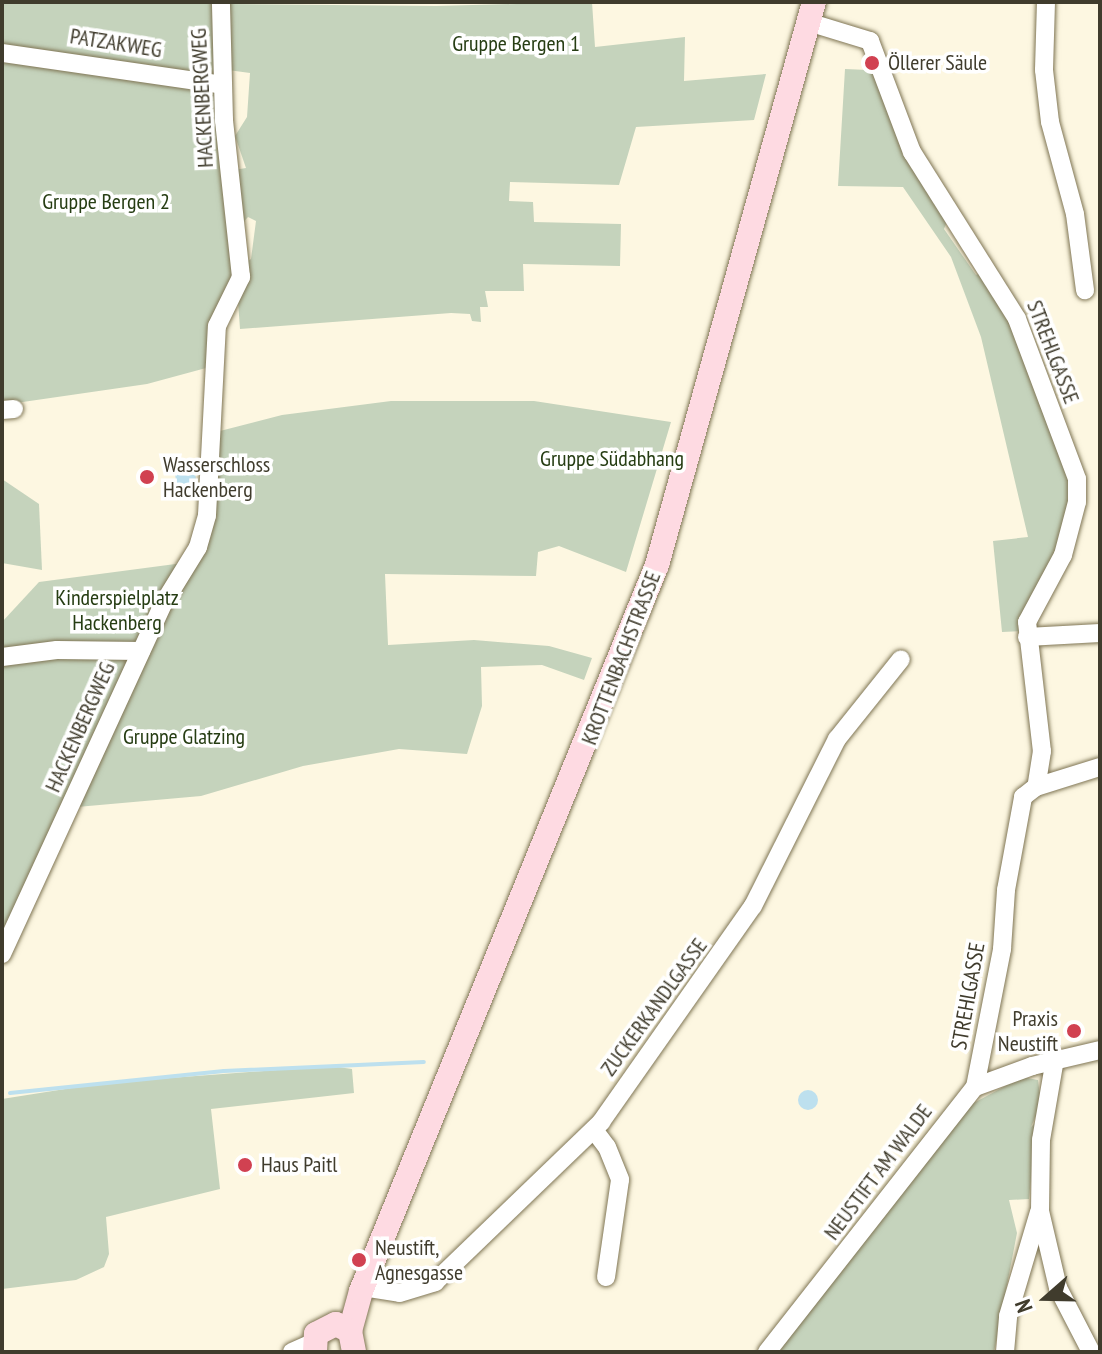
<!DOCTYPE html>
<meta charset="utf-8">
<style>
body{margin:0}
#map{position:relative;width:1102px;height:1354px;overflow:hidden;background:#fdf7e1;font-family:"PT Sans Narrow",sans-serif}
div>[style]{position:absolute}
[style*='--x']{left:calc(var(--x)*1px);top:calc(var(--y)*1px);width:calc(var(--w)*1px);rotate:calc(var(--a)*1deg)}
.green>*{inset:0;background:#c5d3bc}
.water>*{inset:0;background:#bde0ee;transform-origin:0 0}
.round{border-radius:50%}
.stream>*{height:4px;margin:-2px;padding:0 2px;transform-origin:2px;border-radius:2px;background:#bde0ee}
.roads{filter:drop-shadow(0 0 2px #7f7554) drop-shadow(0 0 2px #7f7554)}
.minor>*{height:18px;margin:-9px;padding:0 9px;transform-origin:9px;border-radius:9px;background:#fff}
.major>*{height:24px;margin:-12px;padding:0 12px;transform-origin:12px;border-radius:12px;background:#fedae2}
.dots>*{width:22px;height:22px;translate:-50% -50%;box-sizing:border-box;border:4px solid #fff;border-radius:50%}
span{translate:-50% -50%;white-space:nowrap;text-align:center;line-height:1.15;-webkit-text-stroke:7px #fff;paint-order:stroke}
.street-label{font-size:22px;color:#403c2d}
.park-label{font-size:22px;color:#263d13}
.poi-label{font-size:22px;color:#403c2d}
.left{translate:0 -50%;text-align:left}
.right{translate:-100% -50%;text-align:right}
.frame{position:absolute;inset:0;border:4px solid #403c2d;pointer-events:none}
.north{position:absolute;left:1006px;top:1258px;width:80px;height:80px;-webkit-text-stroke:6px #fff;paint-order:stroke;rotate:250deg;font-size:22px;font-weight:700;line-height:32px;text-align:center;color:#403c2d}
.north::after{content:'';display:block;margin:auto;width:28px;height:36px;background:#403c2d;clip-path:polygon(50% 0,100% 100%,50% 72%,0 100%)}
</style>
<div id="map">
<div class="green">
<div style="clip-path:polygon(2px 2px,436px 6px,592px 2px,595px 47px,685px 37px,684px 81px,766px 74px,754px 120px,636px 127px,619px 185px,510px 182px,509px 201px,533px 202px,534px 222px,621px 224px,620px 266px,523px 264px,524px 291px,485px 291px,488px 307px,480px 307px,481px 322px,472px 321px,470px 314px,451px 313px,240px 329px,238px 301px,244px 263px,251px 259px,256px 221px,248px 217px,241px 225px,234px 170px,246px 168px,235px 136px,247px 117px,250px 73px,228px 70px,237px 257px,206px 368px,147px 384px,2px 405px)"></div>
<div style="clip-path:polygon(845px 69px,868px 70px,878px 78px,948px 219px,944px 229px,976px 275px,986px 270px,1007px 304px,1073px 478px,1065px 541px,1022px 631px,1002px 632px,993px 541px,1028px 537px,981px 337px,951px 257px,903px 187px,838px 186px)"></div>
<div style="clip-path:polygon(391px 401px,534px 401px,671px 422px,626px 572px,559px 546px,538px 552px,536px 576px,385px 574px,388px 645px,474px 640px,549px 646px,592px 658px,584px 680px,542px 665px,481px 667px,482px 706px,467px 754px,399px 749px,303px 766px,201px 796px,77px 807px,168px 603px,204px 550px,220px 431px,282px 415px)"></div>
<div style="clip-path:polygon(2px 479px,39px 504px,42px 570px,2px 563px)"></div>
<div style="clip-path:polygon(183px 563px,137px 642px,2px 652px,2px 622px,39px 582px)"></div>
<div style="clip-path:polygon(60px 656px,128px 657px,132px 662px,2px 941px,2px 666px)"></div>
<div style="clip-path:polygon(331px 1066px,352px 1069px,354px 1093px,211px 1109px,220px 1189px,106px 1217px,109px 1254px,104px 1267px,76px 1280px,2px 1289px,2px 1099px,103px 1083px)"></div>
<div style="clip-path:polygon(1022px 1077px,1038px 1080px,1041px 1104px,1031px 1127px,1036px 1122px,1029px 1199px,1009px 1200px,1017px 1233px,994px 1352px,778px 1352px,970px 1105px)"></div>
</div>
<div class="water">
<div style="left:193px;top:458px;width:30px;height:20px;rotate:82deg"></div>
<div class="round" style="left:798px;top:1090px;width:20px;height:20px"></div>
</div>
<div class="stream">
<div style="--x:10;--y:1093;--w:215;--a:-5.9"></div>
<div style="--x:224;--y:1071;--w:200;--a:-2.6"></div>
</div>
<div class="roads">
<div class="minor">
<div style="--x:1046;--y:2;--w:68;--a:91.7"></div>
<div style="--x:1044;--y:70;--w:52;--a:83.4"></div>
<div style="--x:1050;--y:122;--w:95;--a:74.8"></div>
<div style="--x:1075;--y:214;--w:77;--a:82.5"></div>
<div style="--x:808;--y:22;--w:65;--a:17"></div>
<div style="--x:870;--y:41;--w:119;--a:69.3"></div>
<div style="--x:912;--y:152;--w:197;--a:57.8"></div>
<div style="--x:1017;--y:319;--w:171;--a:69.4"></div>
<div style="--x:1077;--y:479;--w:23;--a:90"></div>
<div style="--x:1077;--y:502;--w:55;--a:104.8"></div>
<div style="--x:1063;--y:555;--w:76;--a:118.2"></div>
<div style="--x:1027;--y:622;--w:130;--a:83.4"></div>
<div style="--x:1042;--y:751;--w:36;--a:99"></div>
<div style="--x:2;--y:53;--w:223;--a:8.2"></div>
<div style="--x:2;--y:410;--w:12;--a:-5"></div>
<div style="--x:1027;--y:637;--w:73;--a:-3.1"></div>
<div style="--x:2;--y:657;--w:55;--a:-7.3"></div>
<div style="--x:57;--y:650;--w:84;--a:0.7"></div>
<div style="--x:2;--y:954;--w:385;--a:-65.3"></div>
<div style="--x:163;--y:604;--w:67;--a:-58.4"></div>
<div style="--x:198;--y:547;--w:33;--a:-74"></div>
<div style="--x:207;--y:515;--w:189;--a:-87"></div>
<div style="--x:217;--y:326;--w:55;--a:-63.9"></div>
<div style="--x:241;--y:277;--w:158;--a:-96.2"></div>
<div style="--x:224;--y:120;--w:118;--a:-91.5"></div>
<div style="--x:1055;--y:1059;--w:82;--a:99.8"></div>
<div style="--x:1041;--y:1140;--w:71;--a:90.8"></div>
<div style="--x:1040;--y:1211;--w:79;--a:76.8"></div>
<div style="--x:1058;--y:1288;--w:72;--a:62.7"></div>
<div style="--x:975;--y:1087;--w:141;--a:-78.9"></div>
<div style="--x:1002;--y:949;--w:59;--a:-86.1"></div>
<div style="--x:1006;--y:890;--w:95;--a:-79.6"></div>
<div style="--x:1023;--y:797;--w:16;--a:-38"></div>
<div style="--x:1036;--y:787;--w:67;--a:-17.4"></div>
<div style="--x:594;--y:1130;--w:21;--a:53"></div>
<div style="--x:607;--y:1147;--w:35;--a:68"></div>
<div style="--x:620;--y:1180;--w:98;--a:98.2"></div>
<div style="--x:363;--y:1287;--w:37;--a:9"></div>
<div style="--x:400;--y:1293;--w:37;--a:-17"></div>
<div style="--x:435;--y:1282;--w:231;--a:-43.9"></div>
<div style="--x:601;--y:1122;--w:264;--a:-54.9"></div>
<div style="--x:753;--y:906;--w:187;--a:-63.3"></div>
<div style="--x:837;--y:739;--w:102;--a:-51.3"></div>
<div style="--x:292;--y:1352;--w:24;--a:-24"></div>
<div style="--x:767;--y:1352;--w:337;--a:-51.9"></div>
<div style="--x:975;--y:1087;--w:61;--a:-20.2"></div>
<div style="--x:1032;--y:1066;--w:70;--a:-13.2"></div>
<div style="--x:1005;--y:1352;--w:36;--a:-85"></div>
<div style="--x:1008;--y:1316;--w:109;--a:-73.4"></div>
</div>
<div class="major">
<div style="--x:350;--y:1331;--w:41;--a:-74.6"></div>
<div style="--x:361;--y:1291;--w:784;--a:-67.82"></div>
<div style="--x:657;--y:565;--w:584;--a:-74.42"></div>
<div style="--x:315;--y:1352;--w:18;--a:-87"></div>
<div style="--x:316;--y:1334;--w:22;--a:-27"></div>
<div style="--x:336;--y:1324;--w:16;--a:27"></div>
<div style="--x:350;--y:1331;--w:21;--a:79"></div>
</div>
</div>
<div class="dots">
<div style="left:872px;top:63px;background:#d14151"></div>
<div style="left:147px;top:477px;background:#d14151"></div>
<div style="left:1074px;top:1031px;background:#d14151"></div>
<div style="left:245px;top:1165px;background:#d14151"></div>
<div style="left:359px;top:1260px;background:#d14151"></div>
</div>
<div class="street-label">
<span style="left:116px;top:43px;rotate:9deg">PATZAKWEG</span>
<span style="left:202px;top:98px;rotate:-93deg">HACKENBERGWEG</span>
<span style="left:1053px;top:352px;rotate:69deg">STREHLGASSE</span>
<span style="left:621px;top:658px;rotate:-69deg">KROTTENBACHSTRASSE</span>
<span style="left:80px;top:727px;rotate:-66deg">HACKENBERGWEG</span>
<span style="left:968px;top:996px;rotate:-80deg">STREHLGASSE</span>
<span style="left:654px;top:1007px;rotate:-54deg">ZUCKERKANDLGASSE</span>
<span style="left:878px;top:1172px;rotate:-53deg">NEUSTIFT AM WALDE</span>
</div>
<div class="park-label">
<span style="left:516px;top:44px">Gruppe Bergen 1</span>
<span style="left:106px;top:202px">Gruppe Bergen 2</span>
<span style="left:612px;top:459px">Gruppe Südabhang</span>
<span style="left:117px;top:610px">Kinderspielplatz<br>Hackenberg</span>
<span style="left:184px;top:737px">Gruppe Glatzing</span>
</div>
<div class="poi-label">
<span class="left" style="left:888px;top:63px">Öllerer Säule</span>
<span class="left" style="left:163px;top:477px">Wasserschloss<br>Hackenberg</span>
<span class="right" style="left:1058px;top:1031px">Praxis<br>Neustift</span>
<span class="left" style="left:261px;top:1165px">Haus Paitl</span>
<span class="left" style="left:375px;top:1260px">Neustift,<br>Agnesgasse</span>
</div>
<div class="frame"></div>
<div class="north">N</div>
</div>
